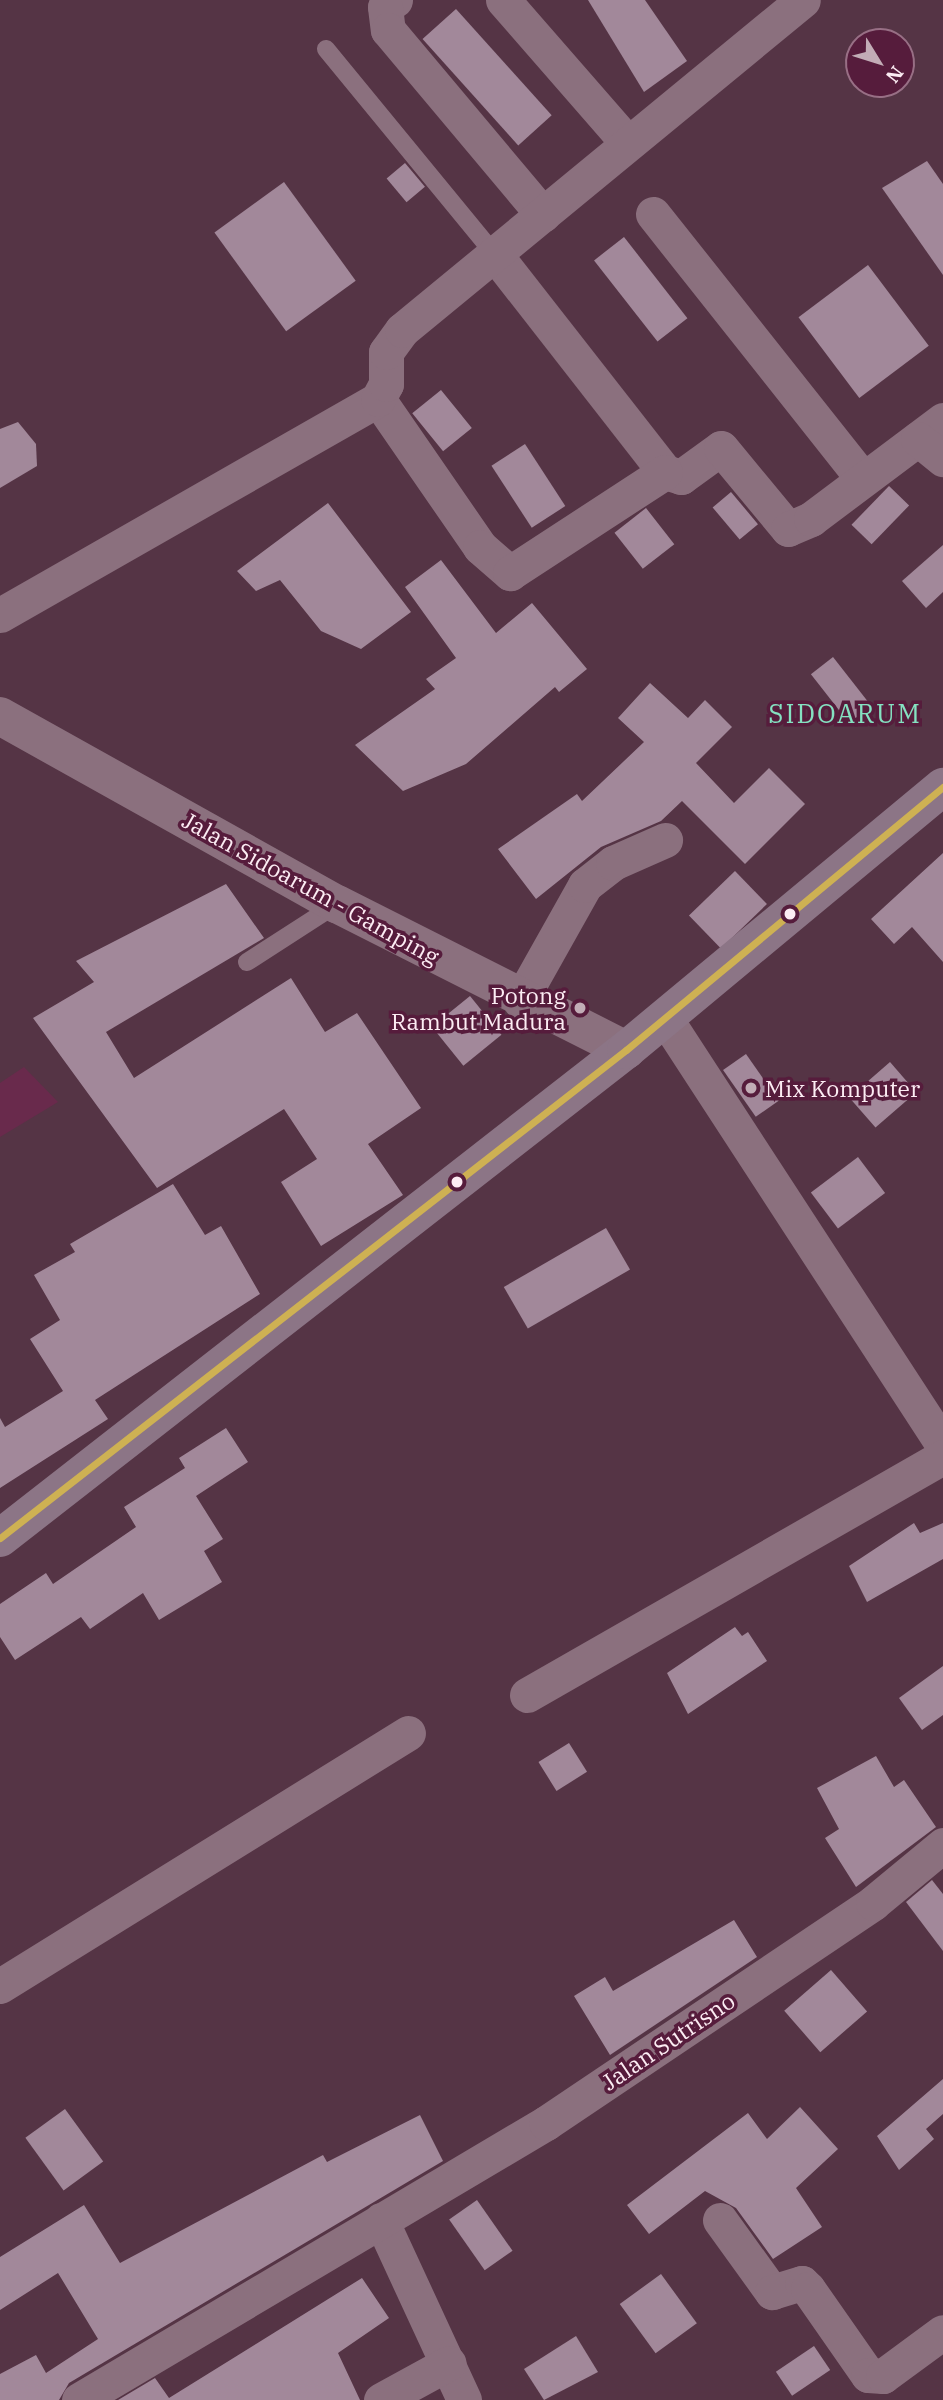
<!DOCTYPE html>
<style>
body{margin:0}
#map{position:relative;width:943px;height:2400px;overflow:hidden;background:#553445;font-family:"IBM Plex Serif",serif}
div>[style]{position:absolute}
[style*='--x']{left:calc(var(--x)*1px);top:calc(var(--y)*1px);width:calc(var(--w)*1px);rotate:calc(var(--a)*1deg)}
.built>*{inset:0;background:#692a4c}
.building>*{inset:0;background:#a2889a;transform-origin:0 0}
.service>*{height:18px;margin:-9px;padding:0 9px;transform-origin:9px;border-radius:9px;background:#8b707e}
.minor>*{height:35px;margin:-17.5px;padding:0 17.5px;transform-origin:17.5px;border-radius:17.5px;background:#8b707e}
.secondary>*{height:38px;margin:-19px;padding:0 19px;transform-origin:19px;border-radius:19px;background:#8b707e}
.primary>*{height:38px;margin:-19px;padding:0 19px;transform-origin:19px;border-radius:19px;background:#8c7586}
.bus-1>*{height:7px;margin:-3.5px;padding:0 3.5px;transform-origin:3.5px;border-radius:3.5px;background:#ceb153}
.dots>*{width:19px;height:19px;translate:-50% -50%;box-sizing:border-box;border:4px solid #561c3c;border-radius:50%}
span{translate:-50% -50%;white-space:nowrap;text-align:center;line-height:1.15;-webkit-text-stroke:7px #561c3c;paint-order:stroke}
.street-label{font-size:23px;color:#fcecf3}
.poi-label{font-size:23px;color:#fcecf3}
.right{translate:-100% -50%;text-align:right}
.left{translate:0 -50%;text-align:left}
.quarter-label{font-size:26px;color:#85e1c1;letter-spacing:2px}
.north{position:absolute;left:845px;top:28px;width:70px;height:70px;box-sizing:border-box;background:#561c3c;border:2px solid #986f85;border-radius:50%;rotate:128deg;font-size:19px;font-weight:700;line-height:28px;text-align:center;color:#fcecf3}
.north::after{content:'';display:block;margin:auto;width:24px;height:32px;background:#c2acb6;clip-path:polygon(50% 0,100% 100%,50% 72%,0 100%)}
</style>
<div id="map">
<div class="built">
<div style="clip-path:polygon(24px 1067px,58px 1102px,0 1137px,0 1083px)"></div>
</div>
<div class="building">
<div style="clip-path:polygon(588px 0,645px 0,687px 61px,644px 92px)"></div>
<div style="left:456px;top:9px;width:143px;height:45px;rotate:48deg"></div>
<div style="clip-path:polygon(927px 161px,943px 184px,943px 275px,882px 188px)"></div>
<div style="left:405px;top:163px;width:31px;height:24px;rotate:50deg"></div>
<div style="left:284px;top:182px;width:122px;height:86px;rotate:54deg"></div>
<div style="left:624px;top:237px;width:103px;height:38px;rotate:52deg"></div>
<div style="left:868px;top:265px;width:101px;height:87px;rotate:53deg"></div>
<div style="left:441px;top:390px;width:49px;height:37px;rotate:51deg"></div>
<div style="clip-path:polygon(18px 422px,36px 444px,37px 466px,0 488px,0 429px)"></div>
<div style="left:525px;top:444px;width:74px;height:40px;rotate:57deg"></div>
<div style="left:889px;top:486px;width:28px;height:54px;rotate:44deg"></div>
<div style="left:731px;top:492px;width:42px;height:24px;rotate:50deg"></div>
<div style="clip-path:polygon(328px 503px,411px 612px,361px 649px,321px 631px,280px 580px,256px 591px,237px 571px)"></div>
<div style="left:646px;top:508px;width:46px;height:40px;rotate:52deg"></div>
<div style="clip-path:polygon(943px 545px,943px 592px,926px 608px,902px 581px)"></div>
<div style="clip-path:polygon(441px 560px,496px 633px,532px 603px,587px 669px,559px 692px,555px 687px,466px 764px,403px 791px,355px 745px,435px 689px,426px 679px,456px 658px,405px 587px)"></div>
<div style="left:833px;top:657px;width:62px;height:28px;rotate:52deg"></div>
<div style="clip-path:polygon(650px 683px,688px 718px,705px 700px,732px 727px,696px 763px,734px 803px,769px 768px,805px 804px,745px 864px,682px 801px,661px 821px,601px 847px,536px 899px,498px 849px,577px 794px,582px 801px,644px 742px,618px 718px)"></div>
<div style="clip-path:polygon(943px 853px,943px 962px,912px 927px,894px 944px,871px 919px)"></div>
<div style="left:735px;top:871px;width:46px;height:64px;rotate:46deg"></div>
<div style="clip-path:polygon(226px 884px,264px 938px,106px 1032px,134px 1078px,291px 978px,325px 1032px,357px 1013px,421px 1108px,368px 1144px,403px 1195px,321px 1246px,281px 1182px,317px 1159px,284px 1109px,157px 1188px,33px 1018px,94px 982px,76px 961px)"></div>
<div style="left:470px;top:996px;width:50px;height:49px;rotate:51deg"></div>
<div style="left:746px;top:1054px;width:57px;height:28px;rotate:55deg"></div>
<div style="left:890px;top:1062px;width:40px;height:54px;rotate:49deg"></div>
<div style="left:858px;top:1157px;width:45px;height:59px;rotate:53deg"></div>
<div style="clip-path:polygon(173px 1184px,205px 1235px,221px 1226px,260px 1294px,95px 1400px,108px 1419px,0 1488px,0 1418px,5px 1427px,63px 1391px,30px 1339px,60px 1320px,34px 1275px,75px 1252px,70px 1244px)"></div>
<div style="left:606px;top:1228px;width:48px;height:118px;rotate:60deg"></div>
<div style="clip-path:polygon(226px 1428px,248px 1462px,196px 1496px,223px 1539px,204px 1551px,222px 1582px,159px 1620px,143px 1593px,90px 1629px,81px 1617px,15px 1660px,0 1637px,0 1604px,46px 1573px,53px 1584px,136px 1527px,124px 1507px,185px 1468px,179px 1458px)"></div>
<div style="clip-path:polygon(914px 1523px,920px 1533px,943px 1523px,943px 1559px,867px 1602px,849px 1566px)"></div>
<div style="clip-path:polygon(735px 1627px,742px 1636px,748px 1632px,767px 1661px,688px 1714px,667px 1673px)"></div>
<div style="clip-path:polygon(943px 1666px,943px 1715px,922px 1730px,899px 1698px)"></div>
<div style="left:569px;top:1743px;width:34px;height:36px;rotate:58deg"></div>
<div style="clip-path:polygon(876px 1756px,894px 1787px,904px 1780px,936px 1827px,856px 1887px,825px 1838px,839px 1829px,817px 1788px)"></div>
<div style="clip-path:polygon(932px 1880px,943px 1894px,943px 1951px,906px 1902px)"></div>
<div style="clip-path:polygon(734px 1920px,757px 1957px,610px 2055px,574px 1996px,605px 1977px,613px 1991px)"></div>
<div style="left:831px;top:1970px;width:55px;height:62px;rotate:49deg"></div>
<div style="clip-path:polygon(943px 2079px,943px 2114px,926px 2129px,934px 2139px,899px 2170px,877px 2136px)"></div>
<div style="clip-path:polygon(800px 2107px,838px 2149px,796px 2188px,822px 2227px,773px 2259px,736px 2208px,705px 2191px,649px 2234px,627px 2205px,748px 2113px,767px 2139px)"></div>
<div style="left:65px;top:2109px;width:65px;height:49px;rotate:54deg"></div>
<div style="clip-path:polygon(420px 2115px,443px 2161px,69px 2383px,59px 2400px,0 2400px,0 2374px,36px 2355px,46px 2373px,98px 2339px,58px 2273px,0 2310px,0 2257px,84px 2205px,120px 2263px,323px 2155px,327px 2162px)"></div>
<div style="left:477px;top:2200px;width:62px;height:34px;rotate:55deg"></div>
<div style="left:661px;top:2274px;width:61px;height:51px;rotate:54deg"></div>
<div style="clip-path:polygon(362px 2278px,389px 2318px,338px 2353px,360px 2400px,118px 2400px,155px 2378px,169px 2398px)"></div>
<div style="clip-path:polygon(576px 2336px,598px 2372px,544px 2400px,524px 2369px)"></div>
<div style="left:814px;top:2346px;width:29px;height:46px;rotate:56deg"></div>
</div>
<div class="service">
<div style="--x:326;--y:49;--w:269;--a:50.6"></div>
<div style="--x:247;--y:962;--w:107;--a:-32.8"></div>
</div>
<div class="minor">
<div style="--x:395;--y:0;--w:12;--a:145"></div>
<div style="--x:385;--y:7;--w:23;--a:83"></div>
<div style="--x:388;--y:30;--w:241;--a:50"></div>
<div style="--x:503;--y:0;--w:189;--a:48.9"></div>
<div style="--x:653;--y:214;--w:337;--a:51.6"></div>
<div style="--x:497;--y:257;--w:273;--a:52"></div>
<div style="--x:665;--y:472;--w:17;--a:17"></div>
<div style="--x:681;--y:477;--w:49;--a:-35.9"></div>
<div style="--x:721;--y:448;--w:105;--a:50.4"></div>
<div style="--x:788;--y:529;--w:25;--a:-23"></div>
<div style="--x:811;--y:519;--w:165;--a:-36.9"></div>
<div style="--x:378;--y:399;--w:180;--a:55.4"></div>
<div style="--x:480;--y:547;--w:40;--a:41"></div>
<div style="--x:510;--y:573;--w:185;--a:-33.1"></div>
<div style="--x:918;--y:439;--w:32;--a:39"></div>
<div style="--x:0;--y:615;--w:435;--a:-29.7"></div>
<div style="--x:378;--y:399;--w:17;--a:-62"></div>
<div style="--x:386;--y:384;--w:32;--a:-90"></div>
<div style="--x:386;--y:352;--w:27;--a:-54"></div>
<div style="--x:402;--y:330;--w:519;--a:-39.45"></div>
<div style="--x:520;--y:1001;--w:133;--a:-60.7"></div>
<div style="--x:585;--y:885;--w:36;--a:-38"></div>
<div style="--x:613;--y:863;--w:57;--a:-23.9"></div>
<div style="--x:665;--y:1018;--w:510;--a:56.93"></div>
<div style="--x:527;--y:1695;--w:479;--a:-29.8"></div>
<div style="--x:0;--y:1986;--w:480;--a:-31.8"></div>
<div style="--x:381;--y:2220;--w:198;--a:65.2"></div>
<div style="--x:720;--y:2220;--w:89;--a:54.2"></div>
<div style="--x:772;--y:2292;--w:31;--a:-17"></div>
<div style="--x:802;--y:2283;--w:8;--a:45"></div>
<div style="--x:808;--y:2289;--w:105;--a:55.1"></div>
<div style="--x:868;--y:2375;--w:15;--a:4"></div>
<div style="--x:883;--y:2376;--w:74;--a:-36.3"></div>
<div style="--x:79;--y:2400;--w:543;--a:-30.67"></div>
<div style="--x:546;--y:2123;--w:394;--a:-33.9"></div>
<div style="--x:873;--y:1903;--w:91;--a:-39.6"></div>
<div style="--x:381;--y:2400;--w:77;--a:-28.6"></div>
</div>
<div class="secondary">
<div style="--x:0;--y:716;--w:386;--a:29.2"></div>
<div style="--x:337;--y:904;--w:324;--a:26.8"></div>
</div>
<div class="primary">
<div style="--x:0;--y:1538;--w:794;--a:-37.94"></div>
<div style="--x:626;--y:1050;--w:412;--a:-39.7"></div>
</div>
<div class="bus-1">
<div style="--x:0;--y:1538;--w:794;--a:-37.94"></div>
<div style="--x:626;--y:1050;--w:412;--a:-39.7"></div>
</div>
<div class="dots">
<div style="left:790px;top:914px;background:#fcecf3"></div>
<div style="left:580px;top:1008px;background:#c2acb6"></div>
<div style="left:751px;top:1088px;background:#c2acb6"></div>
<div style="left:457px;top:1182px;background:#fcecf3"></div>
</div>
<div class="street-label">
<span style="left:311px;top:888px;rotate:29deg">Jalan Sidoarum - Gamping</span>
<span style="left:668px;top:2041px;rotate:-34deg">Jalan Sutrisno</span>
</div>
<div class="poi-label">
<span class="right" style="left:566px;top:1008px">Potong<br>Rambut Madura</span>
<span class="left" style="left:765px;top:1088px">Mix Komputer</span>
</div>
<div class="quarter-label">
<span style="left:845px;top:714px">SIDOARUM</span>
</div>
<div class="north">N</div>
</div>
